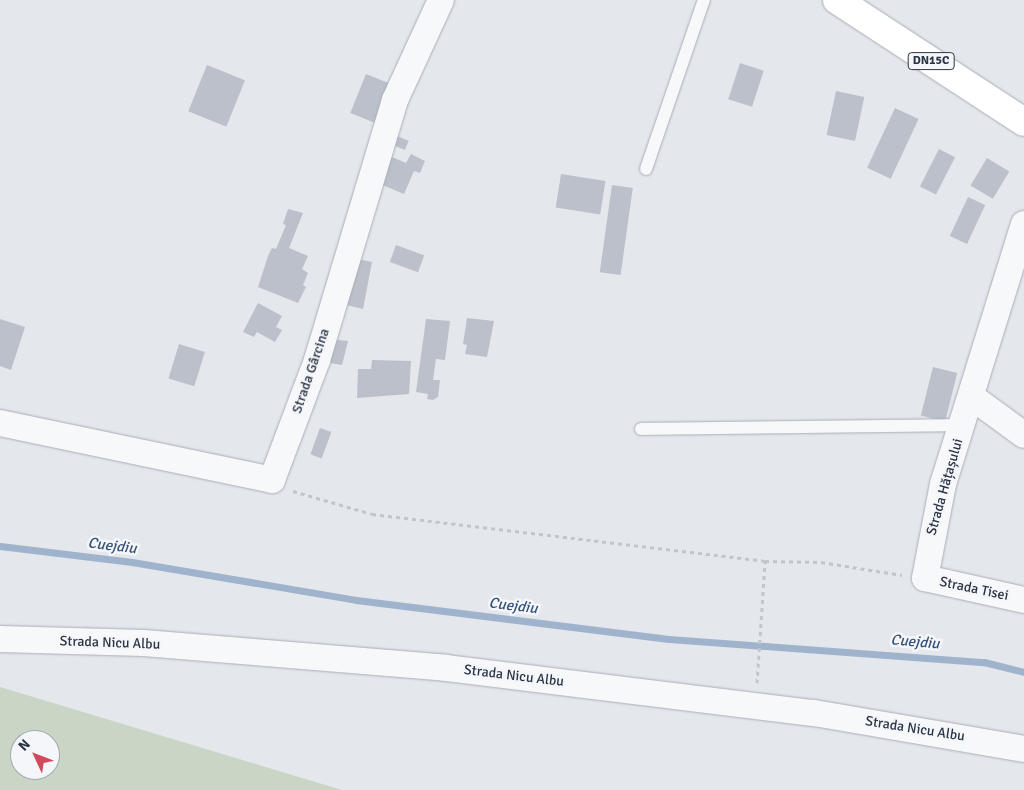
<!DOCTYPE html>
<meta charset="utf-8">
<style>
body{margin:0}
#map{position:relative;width:1024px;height:790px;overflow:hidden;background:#e4e7ec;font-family:Signika,sans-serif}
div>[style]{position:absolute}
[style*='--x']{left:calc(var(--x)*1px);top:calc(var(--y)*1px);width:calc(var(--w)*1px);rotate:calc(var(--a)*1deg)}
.green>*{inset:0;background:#c9d6c5}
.stream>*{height:7px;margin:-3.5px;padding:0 3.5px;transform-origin:3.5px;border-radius:3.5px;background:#9fb4cc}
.building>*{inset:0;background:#bbc0ca;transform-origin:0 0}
.path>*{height:3px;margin-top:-1.5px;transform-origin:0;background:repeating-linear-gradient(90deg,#c2c5cb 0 4px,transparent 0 8px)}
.roads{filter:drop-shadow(0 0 1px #a9aeb7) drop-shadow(0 0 1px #a9aeb7)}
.service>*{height:12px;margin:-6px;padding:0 6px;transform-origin:6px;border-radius:6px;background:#f7f8fa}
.minor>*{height:26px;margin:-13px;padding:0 13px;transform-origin:13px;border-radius:13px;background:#f7f8fa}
.primary>*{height:28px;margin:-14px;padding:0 14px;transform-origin:14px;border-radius:14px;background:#fff}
span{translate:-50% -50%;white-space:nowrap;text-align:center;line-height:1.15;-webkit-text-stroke:5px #f4f6f9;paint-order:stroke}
.shield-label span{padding:1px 4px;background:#f4f6f9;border:1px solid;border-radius:4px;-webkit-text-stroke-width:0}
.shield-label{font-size:12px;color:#2b3445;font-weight:700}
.street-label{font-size:14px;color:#2b3445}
.water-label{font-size:15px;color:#34527a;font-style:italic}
.north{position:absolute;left:10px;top:730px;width:50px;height:50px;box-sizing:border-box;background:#f4f6f9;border:1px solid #a4a8b1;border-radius:50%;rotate:313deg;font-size:14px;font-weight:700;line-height:20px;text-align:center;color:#2b3445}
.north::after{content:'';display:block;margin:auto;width:18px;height:22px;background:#d1495b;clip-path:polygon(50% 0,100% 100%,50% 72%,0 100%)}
</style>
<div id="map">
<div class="green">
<div style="clip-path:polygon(evenodd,0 687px,342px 790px,0 790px,0 687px,20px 740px,50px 740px,50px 770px,20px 770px,20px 740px)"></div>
</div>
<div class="stream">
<div style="--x:0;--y:546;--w:133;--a:6.9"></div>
<div style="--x:132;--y:562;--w:227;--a:9.6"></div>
<div style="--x:356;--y:600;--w:315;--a:7.1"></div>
<div style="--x:669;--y:639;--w:316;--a:4.2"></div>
<div style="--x:984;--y:662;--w:41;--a:14"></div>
</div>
<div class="building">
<div style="left:740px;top:63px;width:25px;height:38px;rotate:18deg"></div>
<div style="left:207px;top:65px;width:41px;height:50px;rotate:22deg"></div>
<div style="left:366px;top:74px;width:27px;height:42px;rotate:22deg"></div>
<div style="left:836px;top:91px;width:29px;height:45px;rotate:12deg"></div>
<div style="left:895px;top:108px;width:26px;height:66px;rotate:25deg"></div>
<div style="left:392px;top:134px;width:18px;height:10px;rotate:22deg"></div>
<div style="left:939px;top:149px;width:18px;height:42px;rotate:27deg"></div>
<div style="clip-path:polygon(411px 154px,425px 161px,420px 173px,414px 171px,404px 194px,380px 184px,392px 157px,406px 163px)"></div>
<div style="left:987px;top:158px;width:26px;height:32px;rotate:31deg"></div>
<div style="left:561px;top:174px;width:45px;height:34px;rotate:9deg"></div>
<div style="left:612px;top:185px;width:21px;height:88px;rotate:8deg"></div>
<div style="left:968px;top:197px;width:19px;height:43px;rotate:25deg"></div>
<div style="clip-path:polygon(288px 209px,303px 213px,289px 248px,308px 256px,302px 269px,308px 273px,303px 285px,306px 287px,298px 303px,258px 287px,268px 256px,272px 248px,276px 249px,286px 225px,283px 224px)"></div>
<div style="left:396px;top:245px;width:30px;height:18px;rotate:20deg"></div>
<div style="clip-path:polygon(358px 259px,372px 262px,363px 309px,338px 303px)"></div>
<div style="clip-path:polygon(258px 303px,282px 316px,276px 327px,282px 330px,275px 342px,257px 332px,254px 337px,243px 332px)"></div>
<div style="clip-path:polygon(467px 318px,494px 321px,487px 357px,465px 354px,467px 345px,463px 344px)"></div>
<div style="clip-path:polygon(0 319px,25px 327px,11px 370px,0 366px)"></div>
<div style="clip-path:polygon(426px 319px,450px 321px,445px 360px,436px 359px,433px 380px,440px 380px,438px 397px,433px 400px,427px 399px,428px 394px,416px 392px)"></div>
<div style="clip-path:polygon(331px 339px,348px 341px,342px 365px,324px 362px)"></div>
<div style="left:179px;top:344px;width:27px;height:36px;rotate:17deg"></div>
<div style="clip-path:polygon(372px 360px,411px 361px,409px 394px,357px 398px,358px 369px,371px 369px)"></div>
<div style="left:933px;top:367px;width:25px;height:50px;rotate:14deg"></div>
<div style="left:320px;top:428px;width:12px;height:28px;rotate:20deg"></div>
</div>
<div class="path">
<div style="--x:293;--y:491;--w:82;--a:16.2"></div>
<div style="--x:372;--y:514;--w:396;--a:6.8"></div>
<div style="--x:765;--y:561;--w:56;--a:1"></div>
<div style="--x:821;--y:562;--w:82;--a:9.1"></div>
<div style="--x:757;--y:683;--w:122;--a:-86.2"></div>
</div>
<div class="roads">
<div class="service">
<div style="--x:646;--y:169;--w:179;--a:-71.1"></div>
<div style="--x:641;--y:429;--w:322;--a:-0.7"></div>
</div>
<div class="minor">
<div style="--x:1024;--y:224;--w:272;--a:107.3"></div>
<div style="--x:943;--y:484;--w:96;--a:100.8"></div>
<div style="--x:925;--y:578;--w:101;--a:12.5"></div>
<div style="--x:972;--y:397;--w:64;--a:36.2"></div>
<div style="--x:0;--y:423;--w:278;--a:11.8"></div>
<div style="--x:272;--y:480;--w:128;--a:-69.4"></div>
<div style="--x:317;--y:360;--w:271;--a:-73.3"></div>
<div style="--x:395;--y:100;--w:110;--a:-65.3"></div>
<div style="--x:0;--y:639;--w:144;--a:1.6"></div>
<div style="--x:144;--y:643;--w:303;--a:4.7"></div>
<div style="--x:446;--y:668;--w:371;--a:7"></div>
<div style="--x:814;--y:713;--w:213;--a:9.7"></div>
</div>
<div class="primary">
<div style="--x:837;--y:0;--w:223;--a:33.1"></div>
</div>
</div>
<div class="shield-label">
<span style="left:931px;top:61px">DN15C</span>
</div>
<div class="street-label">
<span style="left:311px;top:371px;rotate:-71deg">Strada Gârcina</span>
<span style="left:945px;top:487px;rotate:-74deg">Strada Hățașului</span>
<span style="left:974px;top:589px;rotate:12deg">Strada Tisei</span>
<span style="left:110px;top:643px;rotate:2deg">Strada Nicu Albu</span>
<span style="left:514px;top:676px;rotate:7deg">Strada Nicu Albu</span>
<span style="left:915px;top:729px;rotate:9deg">Strada Nicu Albu</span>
</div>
<div class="water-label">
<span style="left:112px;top:546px;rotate:7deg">Cuejdiu</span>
<span style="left:513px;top:606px;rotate:7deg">Cuejdiu</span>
<span style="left:915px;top:642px;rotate:5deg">Cuejdiu</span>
</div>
<div class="north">N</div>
</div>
